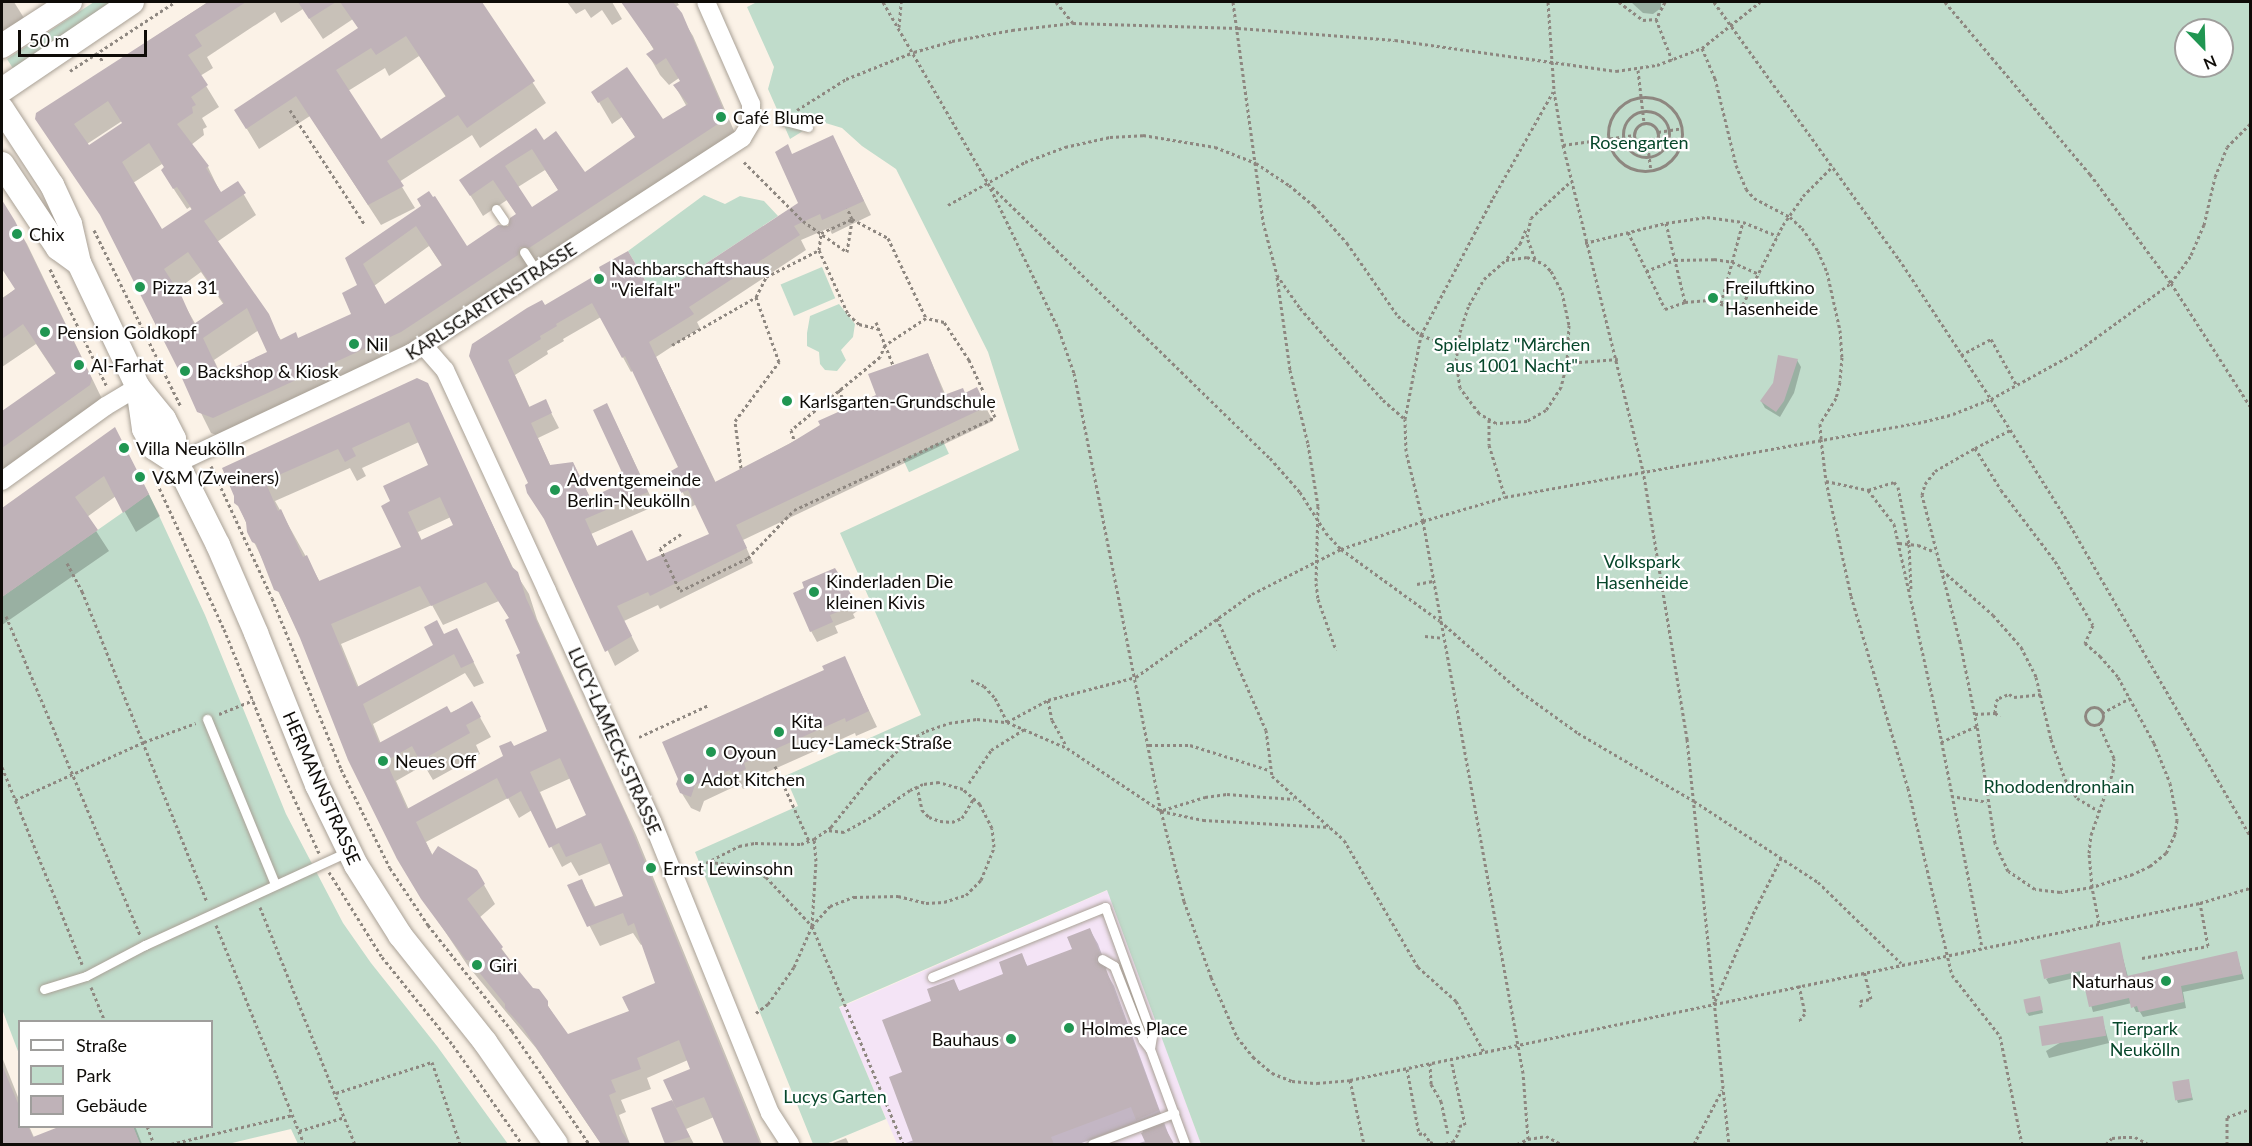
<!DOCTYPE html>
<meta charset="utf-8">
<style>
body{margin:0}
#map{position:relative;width:2252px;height:1146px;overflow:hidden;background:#fbf2e7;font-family:Lato,sans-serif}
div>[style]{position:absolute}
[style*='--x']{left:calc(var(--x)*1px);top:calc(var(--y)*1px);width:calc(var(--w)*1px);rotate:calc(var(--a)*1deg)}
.commercial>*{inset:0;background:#f4e4f6}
.green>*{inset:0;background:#c0dccb;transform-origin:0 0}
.shadow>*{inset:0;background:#0003}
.building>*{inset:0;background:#bfb2b8;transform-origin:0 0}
.path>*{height:3px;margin-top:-1.5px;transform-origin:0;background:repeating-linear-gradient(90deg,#8e8780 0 3px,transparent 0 6px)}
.path>.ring{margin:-1.5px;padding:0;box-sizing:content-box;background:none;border:3px solid #8e8780;border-radius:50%}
.roads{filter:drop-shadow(0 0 2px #a9a196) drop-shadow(0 0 2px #a9a196)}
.service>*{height:9px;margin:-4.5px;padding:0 4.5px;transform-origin:4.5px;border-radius:4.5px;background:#fff}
.minor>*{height:18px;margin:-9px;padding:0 9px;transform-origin:9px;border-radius:9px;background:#fff}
.secondary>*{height:24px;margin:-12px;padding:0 12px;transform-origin:12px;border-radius:12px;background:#fff}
.dots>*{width:16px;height:16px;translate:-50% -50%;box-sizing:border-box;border:3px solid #fff;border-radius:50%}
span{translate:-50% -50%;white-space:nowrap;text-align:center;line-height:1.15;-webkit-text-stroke:4.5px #fff;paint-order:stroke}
.poi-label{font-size:18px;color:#0f0c08}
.left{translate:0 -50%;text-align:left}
.right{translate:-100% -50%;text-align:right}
.park-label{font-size:18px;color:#07472b}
.street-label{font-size:18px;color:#0f0c08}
.frame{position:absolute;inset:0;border:3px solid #0f0c08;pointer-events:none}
.legend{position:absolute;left:18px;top:1020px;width:195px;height:108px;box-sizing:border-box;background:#fff;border:2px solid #9f9e9c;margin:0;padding:8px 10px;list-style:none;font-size:18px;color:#0f0c08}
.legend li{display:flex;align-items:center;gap:12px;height:30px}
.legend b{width:30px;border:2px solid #9f9e9c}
.north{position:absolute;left:2174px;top:18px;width:60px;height:60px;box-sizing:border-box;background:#fff;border:2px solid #9f9e9c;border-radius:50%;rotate:157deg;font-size:16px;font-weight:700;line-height:24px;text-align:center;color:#0f0c08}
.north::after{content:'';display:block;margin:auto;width:21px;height:27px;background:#209652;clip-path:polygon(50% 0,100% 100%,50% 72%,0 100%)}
.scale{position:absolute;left:18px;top:30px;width:129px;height:27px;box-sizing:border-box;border:3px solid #0f0c08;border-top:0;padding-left:8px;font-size:18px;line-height:21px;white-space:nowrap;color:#0f0c08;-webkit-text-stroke:4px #fff;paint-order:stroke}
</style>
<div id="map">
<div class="commercial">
<div style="clip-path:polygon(1108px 890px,1201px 1144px,897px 1144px,839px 1008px)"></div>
</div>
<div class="green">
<div style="clip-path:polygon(94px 2px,117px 2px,14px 70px,7px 59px)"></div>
<div style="clip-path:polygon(evenodd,757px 2px,2250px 2px,2250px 1144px,1201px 1144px,1107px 890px,839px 1007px,886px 1119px,826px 1144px,813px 1144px,695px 852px,798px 806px,785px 776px,921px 715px,840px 533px,1019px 450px,988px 352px,896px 169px,862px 146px,842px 128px,819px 121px,790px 139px,768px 89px,774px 67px,747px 7px,757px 2px,2186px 30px,2222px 30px,2222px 66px,2186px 66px,2186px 30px)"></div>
<div style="clip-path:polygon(704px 195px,725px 204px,740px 196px,764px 201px,778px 216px,655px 297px,628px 251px)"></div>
<div style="left:822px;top:267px;width:34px;height:45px;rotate:67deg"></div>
<div style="clip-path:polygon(839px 304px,855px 324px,853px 337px,841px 350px,846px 360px,837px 371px,825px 370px,820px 364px,819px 352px,807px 346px,807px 333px,810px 316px)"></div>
<div style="left:943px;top:441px;width:14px;height:44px;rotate:65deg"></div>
<div style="clip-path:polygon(149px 494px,205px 615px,286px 814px,343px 923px,371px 963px,437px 1046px,508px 1144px,298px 1144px,291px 1129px,228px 1144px,140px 1144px,133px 1127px,212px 1126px,212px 1022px,20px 1022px,19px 1054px,2px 1009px,2px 597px)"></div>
</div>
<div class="shadow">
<div style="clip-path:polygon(2px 2px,14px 2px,24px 18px,2px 33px)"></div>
<div style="clip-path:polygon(evenodd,208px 2px,361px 2px,351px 8px,353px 12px,368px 2px,480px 2px,546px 103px,480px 148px,472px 135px,399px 182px,415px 208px,381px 225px,310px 116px,259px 149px,236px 111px,359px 29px,353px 19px,323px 39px,303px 9px,281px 23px,275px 12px,207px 57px,213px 68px,200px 76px,219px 107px,202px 118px,207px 127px,203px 129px,204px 135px,191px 145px,208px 167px,221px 194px,237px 183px,256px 215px,217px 242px,281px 340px,298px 340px,353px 315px,359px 286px,346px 258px,423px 206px,467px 248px,509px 228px,517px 215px,507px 200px,483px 216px,461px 180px,544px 142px,585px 174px,636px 138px,622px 117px,612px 124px,593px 92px,627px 69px,662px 121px,687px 107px,675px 86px,681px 82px,679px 78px,669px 85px,660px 75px,648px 54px,654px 50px,630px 11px,643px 2px,677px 2px,679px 5px,675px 7px,693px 36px,738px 140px,413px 353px,226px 439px,211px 433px,108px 226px,37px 119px,38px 114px,208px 2px,419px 56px,446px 97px,380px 141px,348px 91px,385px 68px,389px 76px,419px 56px,208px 2px,122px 121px,123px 124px,89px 146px,87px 144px,122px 121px,208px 2px,162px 164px,165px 168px,163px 170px,175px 191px,187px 209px,190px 207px,192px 210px,162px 231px,133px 183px,162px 164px,208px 2px,545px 170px,559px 191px,532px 209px,518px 187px,545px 170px,208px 2px,429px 246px,443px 267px,385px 306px,374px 286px,429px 246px,208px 2px,201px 272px,224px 305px,196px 325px,176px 290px,201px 272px,208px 2px,259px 330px,269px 353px,221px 375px,214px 360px,259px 330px)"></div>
<div style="clip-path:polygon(567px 2px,612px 2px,622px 19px,612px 25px,602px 10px,591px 18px,585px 9px,576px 14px)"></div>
<div style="clip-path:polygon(1631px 2px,1661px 2px,1661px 8px,1653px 14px,1643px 13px)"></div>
<div style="clip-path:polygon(evenodd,833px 137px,871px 215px,832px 234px,829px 228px,801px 240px,806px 250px,697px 322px,700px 328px,656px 357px,716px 483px,878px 396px,928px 354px,946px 396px,965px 395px,984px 404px,993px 421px,743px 540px,753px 563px,660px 609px,658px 605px,624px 621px,639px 651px,615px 666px,470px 356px,544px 307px,603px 273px,654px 299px,800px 203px,793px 155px,833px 137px,601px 317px,631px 372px,634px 370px,680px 468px,673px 471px,683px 493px,691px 507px,697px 504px,711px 534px,647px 563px,598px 548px,591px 534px,655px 506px,614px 419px,628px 482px,591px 499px,573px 463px,551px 467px,538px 438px,559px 428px,545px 401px,530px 408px,515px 375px,548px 354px,547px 351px,564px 341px,563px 339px,601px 317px)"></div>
<div style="clip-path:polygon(2px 203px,27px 244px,103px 401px,2px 477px,2px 413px,56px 374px,36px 344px,2px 367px,2px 298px,16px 289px,2px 266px)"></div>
<div style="clip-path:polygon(1797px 360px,1801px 367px,1794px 393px,1780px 417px,1765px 408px,1761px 401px)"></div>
<div style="clip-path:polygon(evenodd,426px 384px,515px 572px,529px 594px,537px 619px,636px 835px,762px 1144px,726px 1144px,714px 1117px,686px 1129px,694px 1144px,667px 1144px,653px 1109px,674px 1101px,692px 1070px,688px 1060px,647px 1078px,651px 1089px,621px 1100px,626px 1112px,619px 1115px,630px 1144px,601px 1144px,536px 1048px,468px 966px,410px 879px,301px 638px,254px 542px,224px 469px,426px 384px,419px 442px,430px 466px,392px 502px,403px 547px,320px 582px,275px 501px,350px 468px,357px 481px,366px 476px,362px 468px,419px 442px,426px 384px,451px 517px,455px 525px,422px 541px,418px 532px,451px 517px,426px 384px,499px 601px,510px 619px,549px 732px,513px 748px,505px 756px,409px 810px,396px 781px,424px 765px,433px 780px,480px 754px,476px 745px,491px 737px,472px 703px,381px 744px,373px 724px,465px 673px,474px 687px,484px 683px,467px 649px,445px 635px,435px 646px,359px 688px,341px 644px,432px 605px,443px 625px,499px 601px,426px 384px,571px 778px,588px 815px,557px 830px,540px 792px,571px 778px,426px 384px,508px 798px,519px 818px,532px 810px,562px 867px,571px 862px,579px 876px,611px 863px,625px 897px,596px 908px,582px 881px,569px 886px,600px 946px,633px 933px,641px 945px,643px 944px,657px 984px,631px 1012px,567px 1036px,538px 990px,532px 990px,479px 918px,495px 904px,476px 871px,433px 856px,426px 842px,508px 798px)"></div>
<div style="clip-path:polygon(115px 429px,160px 516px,136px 532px,116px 496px,87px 517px,109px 551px,2px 625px,2px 510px)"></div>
<div style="clip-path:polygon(806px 589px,853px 599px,859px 610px,853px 614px,855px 618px,835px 626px,838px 633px,817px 642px,811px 631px)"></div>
<div style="clip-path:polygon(844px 658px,877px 727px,856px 736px,855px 733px,752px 779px,754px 784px,743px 789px,740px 784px,704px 801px,700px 812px,691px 808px,681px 792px)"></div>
<div style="clip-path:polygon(1090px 930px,1098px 944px,1107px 968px,1105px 970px,1114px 986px,1172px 1144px,1136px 1144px,1146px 1141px,1139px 1122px,1079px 1144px,903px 1144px,914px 1140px,904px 1073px,933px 1002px,953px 981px,960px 992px,1005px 975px,1021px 955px,1028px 967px,1074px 950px)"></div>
<div style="clip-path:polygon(2119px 944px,2128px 977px,2236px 952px,2244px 979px,2183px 992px,2186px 1008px,2143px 1017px,2140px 1012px,2136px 1012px,2132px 1003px,2093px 1012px,2083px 976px,2049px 984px,2046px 979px)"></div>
<div style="clip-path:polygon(2039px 997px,2043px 1013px,2029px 1016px,2027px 1013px)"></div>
<div style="clip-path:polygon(2102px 1018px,2109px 1043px,2049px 1058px,2046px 1051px)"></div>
<div style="clip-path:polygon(2px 1057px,20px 1102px,20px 1126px,29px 1126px,37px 1144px,2px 1144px)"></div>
<div style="clip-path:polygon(2188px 1081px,2193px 1100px,2178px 1103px,2177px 1100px)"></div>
<div style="clip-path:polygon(60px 1126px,135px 1126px,142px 1144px,68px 1144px)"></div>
<div style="clip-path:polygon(846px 1138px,849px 1144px,830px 1144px)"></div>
</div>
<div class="building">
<div style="clip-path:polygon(evenodd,208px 2px,246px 2px,195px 35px,202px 46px,188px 55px,208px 85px,191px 97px,196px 105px,192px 107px,193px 113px,177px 124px,209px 166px,206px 168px,221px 192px,238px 181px,246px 193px,204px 221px,269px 314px,280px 340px,296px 332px,298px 338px,351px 314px,342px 293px,357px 285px,345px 258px,421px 206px,417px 199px,429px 191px,433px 197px,435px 196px,467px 246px,498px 225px,508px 226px,510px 218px,516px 214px,493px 180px,470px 196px,459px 180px,536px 128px,544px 140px,556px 131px,585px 172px,635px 137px,608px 97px,598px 103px,591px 92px,627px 67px,663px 119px,688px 104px,673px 85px,680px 81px,666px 58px,656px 65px,646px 54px,654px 49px,621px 2px,673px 2px,682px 13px,727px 118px,529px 248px,520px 247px,518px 255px,401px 332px,213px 418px,197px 412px,177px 367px,100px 215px,35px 119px,36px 113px,208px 2px,108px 101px,122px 123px,89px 145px,74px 124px,108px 101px,208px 2px,149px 143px,164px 167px,161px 170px,173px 189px,177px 187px,192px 209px,162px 229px,122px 162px,149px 143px,208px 2px,532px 149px,558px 190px,532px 207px,505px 166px,532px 149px,208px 2px,416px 226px,442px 265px,385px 304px,363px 264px,416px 226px,208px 2px,188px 252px,224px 303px,194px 324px,181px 295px,164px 269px,188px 252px,208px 2px,247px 308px,267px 352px,220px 374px,203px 338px,247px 308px)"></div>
<div style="clip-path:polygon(298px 2px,336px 2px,309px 19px)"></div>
<div style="clip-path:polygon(evenodd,340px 2px,482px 2px,535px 81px,467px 128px,458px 115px,387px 161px,404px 186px,368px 205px,296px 96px,246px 129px,234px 110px,358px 28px,340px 2px,406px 36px,446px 96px,381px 139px,336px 70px,371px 48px,376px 55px,406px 36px)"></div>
<div style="clip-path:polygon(evenodd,833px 135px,864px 201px,822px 220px,820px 214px,794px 226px,800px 235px,689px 307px,694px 314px,649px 342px,715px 482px,789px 444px,820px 425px,818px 421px,876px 395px,868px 374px,928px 353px,944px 395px,963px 388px,965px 393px,977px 387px,986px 407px,736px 525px,747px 548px,650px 596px,648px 592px,617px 606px,632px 636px,605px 652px,544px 519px,527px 493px,525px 485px,528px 483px,469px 356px,472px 344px,527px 308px,542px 300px,545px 305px,601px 272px,599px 267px,628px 251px,655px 297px,798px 203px,775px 152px,788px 144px,792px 154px,833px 135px,592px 303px,622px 358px,625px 356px,678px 467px,671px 471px,681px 493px,688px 490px,709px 534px,647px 561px,632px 530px,597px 546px,585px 519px,648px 492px,607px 403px,593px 410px,626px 481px,590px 498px,573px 462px,550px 465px,531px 423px,552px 413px,546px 399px,529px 407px,508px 360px,541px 339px,540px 336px,557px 326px,556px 324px,592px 303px)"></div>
<div style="clip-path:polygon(2px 200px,15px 221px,92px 379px,90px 385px,2px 448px,2px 411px,56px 373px,23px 324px,2px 339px,2px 299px,15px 289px,2px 269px)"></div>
<div style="clip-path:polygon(1778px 355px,1798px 359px,1784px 401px,1776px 412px,1760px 401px,1773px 383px)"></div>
<div style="clip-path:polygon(evenodd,417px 378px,428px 383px,512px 567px,518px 572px,526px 598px,625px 813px,760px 1144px,724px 1144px,704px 1097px,676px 1108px,663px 1080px,690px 1069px,679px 1040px,637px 1058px,641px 1069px,611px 1080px,616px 1092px,609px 1095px,622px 1132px,630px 1144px,601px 1144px,523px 1028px,505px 1008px,505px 1004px,469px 960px,466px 960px,421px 899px,397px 859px,348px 760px,300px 638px,279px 592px,274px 590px,256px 544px,252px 542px,247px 532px,246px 522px,238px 506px,234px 503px,234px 496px,222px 468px,417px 378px,409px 422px,428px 465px,383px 486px,390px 501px,381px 506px,401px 547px,319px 581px,307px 555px,303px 557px,281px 509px,278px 511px,265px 481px,338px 449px,345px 462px,356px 456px,352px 448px,409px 422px,417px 378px,440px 497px,453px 525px,421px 540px,408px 512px,440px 497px,417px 378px,486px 582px,509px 618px,505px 620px,520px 653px,516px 655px,547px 731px,514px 746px,511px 741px,499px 746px,503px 756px,407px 809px,386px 761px,412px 746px,420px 761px,470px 733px,466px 725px,481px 717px,472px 701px,451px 713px,447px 706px,379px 743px,363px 704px,454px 654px,461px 668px,474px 662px,457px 628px,444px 634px,437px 620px,424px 627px,433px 645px,357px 687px,331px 624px,420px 586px,431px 606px,486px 582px,417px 378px,560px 758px,586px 815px,556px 829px,530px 772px,560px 758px,417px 378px,497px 778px,507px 799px,521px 791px,549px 848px,559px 843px,566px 857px,601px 843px,623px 896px,594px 907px,582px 879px,567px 885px,587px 927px,623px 913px,628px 926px,634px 923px,655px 983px,622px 997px,629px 1011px,568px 1034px,548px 1006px,548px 1001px,539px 989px,533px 988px,501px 949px,503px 947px,467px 899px,485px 884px,477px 870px,438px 846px,432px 855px,416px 822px,497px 778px)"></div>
<div style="clip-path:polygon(115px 427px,149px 494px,123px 513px,104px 476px,75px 497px,98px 530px,2px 597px,2px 508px)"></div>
<div style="clip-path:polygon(835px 568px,854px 599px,848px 602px,850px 607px,830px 615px,833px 622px,810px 632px,793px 593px,804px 588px,802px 582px)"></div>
<div style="clip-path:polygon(845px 656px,869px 711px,846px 722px,845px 718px,744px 763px,746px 769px,733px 775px,730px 770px,695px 785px,691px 797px,680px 793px,676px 784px,678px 779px,662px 742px,824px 670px,822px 666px)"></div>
<div style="clip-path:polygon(1090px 928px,1100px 953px,1096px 956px,1096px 962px,1106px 969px,1159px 1110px,1136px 1120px,1131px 1107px,1051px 1137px,1054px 1144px,914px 1144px,889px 1077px,902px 1072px,882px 1020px,931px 1001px,927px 989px,954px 979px,959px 991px,1003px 974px,999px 962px,1022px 953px,1027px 966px,1072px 949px,1067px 937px)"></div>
<div style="clip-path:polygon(2120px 942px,2127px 976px,2237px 951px,2242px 974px,2181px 986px,2184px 1002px,2139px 1012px,2137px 1006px,2131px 1008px,2129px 998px,2089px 1007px,2081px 971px,2044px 979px,2040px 960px)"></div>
<div style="left:2040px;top:996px;width:14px;height:17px;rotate:78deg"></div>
<div style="left:2103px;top:1016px;width:20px;height:65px;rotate:81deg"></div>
<div style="clip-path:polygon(2px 1065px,20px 1108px,20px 1126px,28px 1126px,33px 1137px,61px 1126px,133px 1126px,140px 1144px,2px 1144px)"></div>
<div style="left:2189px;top:1079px;width:19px;height:17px;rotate:81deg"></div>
<div style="clip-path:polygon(672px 1100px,690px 1137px,665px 1144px,651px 1108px)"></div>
<div style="clip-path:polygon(1163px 1124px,1174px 1144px,1146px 1144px,1141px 1133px)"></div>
</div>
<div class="path">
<div style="--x:883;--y:2;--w:209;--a:59.9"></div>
<div style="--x:988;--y:183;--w:163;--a:64.2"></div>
<div style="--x:1059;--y:330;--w:46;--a:70.8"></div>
<div style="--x:1074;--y:373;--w:447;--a:78.8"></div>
<div style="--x:1161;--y:811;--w:93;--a:75.7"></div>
<div style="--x:1184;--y:901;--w:81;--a:70.4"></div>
<div style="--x:1211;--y:977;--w:65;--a:66.6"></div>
<div style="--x:1237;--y:1037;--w:26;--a:51"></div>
<div style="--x:1253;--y:1057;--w:25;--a:40"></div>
<div style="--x:1272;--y:1073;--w:22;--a:22"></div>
<div style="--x:1292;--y:1081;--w:25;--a:5"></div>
<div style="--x:1317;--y:1083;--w:33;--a:-5"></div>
<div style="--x:1350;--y:1080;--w:868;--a:-11.76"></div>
<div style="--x:2200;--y:903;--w:52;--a:-16.7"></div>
<div style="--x:1056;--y:2;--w:27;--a:51"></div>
<div style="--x:1233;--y:2;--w:222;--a:82.2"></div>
<div style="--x:1263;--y:222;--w:55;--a:75.2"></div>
<div style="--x:1277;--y:275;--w:40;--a:55.1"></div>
<div style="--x:1300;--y:308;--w:41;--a:48.9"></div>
<div style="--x:1327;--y:339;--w:83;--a:47.4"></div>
<div style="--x:1383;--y:400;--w:28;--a:41"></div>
<div style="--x:1548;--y:2;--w:89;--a:86.1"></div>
<div style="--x:1554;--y:91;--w:55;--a:80.5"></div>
<div style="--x:1563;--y:145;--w:335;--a:76.2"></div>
<div style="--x:1643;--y:470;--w:273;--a:80.7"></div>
<div style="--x:1687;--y:739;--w:407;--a:84.1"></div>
<div style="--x:1619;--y:2;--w:30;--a:37"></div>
<div style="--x:1643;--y:20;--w:13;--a:-4"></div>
<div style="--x:1665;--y:2;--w:19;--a:118"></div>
<div style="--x:1656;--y:19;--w:44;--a:68.7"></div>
<div style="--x:1714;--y:2;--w:317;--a:54.3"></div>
<div style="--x:1899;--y:259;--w:168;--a:56.7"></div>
<div style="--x:1991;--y:399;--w:149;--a:57.9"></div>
<div style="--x:2070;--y:525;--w:358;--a:59.9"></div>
<div style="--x:1945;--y:2;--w:225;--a:49.9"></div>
<div style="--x:2090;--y:174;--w:136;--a:53.4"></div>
<div style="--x:2171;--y:283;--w:146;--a:57.3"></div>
<div style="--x:899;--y:27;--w:25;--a:-85"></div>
<div style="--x:1702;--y:48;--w:33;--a:67"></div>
<div style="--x:1715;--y:78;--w:89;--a:76.4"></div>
<div style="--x:1736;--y:165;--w:26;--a:67"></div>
<div style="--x:1746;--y:189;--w:12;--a:48"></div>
<div style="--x:1754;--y:198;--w:41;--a:27.8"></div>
<div style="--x:1790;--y:217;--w:16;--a:43"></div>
<div style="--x:1802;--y:228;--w:28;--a:55"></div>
<div style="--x:1818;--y:251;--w:23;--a:67"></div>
<div style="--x:1827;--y:272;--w:59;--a:77.4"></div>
<div style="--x:1840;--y:330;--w:27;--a:86"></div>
<div style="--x:1842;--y:357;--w:25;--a:95"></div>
<div style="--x:1840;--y:382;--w:16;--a:104"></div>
<div style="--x:1836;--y:398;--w:31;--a:122"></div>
<div style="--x:1820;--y:424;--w:15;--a:86"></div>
<div style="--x:1821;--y:439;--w:42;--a:83.2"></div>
<div style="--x:1826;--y:481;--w:118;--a:77.7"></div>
<div style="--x:1851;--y:596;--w:200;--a:73.5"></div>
<div style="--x:1908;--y:788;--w:192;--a:76.8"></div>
<div style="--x:1952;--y:975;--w:78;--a:51.8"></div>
<div style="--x:2000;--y:1036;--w:110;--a:78.5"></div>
<div style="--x:97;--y:53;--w:12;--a:55"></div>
<div style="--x:1638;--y:70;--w:53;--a:83.5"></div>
<div style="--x:70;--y:71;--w:126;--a:-33.3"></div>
<div class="ring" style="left:1608px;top:97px;width:71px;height:71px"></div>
<div style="--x:290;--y:110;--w:137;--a:56.9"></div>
<div style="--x:797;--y:110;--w:58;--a:-32.3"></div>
<div style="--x:846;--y:79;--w:73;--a:-21.7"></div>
<div style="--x:914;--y:52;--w:40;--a:-16"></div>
<div style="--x:952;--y:41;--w:61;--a:-10.4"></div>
<div style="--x:1012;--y:30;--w:61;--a:-6.5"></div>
<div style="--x:1073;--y:23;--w:165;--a:1.7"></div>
<div style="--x:1238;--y:28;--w:157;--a:4.4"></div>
<div style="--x:1395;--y:40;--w:223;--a:8"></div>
<div style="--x:1616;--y:71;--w:41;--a:-8.3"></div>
<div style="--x:1657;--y:65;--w:48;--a:-20.7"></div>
<div style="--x:1702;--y:48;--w:74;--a:-38.4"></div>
<div class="ring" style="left:1623px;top:111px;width:43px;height:43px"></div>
<div class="ring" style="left:1634px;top:123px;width:21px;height:21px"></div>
<div style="--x:1658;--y:132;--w:24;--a:-9"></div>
<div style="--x:1563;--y:145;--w:72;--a:-8"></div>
<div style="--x:1648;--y:147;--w:24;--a:83"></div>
<div style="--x:744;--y:162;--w:83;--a:45"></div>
<div style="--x:803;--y:221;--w:54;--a:35.2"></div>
<div style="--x:847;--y:252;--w:33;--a:-81"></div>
<div style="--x:852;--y:219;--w:12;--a:-114"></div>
<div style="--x:992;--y:187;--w:388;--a:44.3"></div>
<div style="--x:1270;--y:458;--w:45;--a:48.6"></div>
<div style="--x:1300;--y:492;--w:49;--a:57.6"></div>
<div style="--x:1326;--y:533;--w:22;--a:47"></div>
<div style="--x:1341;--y:549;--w:122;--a:36"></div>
<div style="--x:1440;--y:621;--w:108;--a:41.2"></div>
<div style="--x:1521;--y:692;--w:70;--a:35.7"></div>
<div style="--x:1578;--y:733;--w:134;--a:30.4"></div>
<div style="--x:1694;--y:801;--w:148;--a:33.2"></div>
<div style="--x:1818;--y:882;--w:116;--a:44.3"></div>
<div style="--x:948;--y:205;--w:88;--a:-29.2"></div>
<div style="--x:1025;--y:162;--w:43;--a:-20.6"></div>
<div style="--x:1065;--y:147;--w:46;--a:-12.5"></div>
<div style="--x:1110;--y:137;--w:33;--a:-3"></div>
<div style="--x:1143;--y:135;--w:73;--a:9.5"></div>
<div style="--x:1215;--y:147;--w:44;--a:21.3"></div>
<div style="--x:1256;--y:163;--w:40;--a:34"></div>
<div style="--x:1289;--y:185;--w:33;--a:40"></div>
<div style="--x:1314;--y:206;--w:50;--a:48.3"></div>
<div style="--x:1347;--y:243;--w:89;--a:55.1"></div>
<div style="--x:1398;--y:316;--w:30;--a:40"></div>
<div style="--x:1421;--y:335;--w:39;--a:21"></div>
<div style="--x:1666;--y:223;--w:81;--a:76.5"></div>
<div style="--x:94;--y:230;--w:197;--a:63.8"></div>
<div style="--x:1628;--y:232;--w:85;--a:64.3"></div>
<div style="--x:1665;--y:309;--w:21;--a:-19"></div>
<div style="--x:1685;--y:302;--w:24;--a:-5"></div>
<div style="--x:1709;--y:300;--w:33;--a:18"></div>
<div style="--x:1740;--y:310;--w:95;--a:-63.2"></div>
<div style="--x:1783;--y:225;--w:35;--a:-55"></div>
<div style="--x:1803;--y:196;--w:42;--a:-45"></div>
<div style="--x:1585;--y:243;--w:83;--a:-13.9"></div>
<div style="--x:1666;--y:223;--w:41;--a:-8.3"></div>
<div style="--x:1707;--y:217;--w:36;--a:8"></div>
<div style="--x:1743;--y:222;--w:37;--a:22"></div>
<div style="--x:819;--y:250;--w:70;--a:65.6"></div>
<div style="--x:848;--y:314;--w:15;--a:42"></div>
<div style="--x:859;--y:324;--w:21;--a:14"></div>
<div style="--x:1527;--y:257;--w:18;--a:22"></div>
<div style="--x:1544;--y:264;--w:10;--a:45"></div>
<div style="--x:1551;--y:271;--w:24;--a:62"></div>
<div style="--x:1562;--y:292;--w:34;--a:78"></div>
<div style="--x:1569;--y:325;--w:38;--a:93"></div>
<div style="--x:1567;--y:363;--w:25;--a:104"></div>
<div style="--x:1561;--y:387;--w:27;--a:123"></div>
<div style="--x:1546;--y:410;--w:22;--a:150"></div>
<div style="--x:1527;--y:421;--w:31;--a:176"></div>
<div style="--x:1496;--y:423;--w:20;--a:-150"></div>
<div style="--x:1479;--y:413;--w:31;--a:-127"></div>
<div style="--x:1460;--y:388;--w:27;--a:-98"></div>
<div style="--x:1456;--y:361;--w:29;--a:-82"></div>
<div style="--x:1460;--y:332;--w:28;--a:-72"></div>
<div style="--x:1469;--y:305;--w:30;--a:-60"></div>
<div style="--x:1484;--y:279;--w:29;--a:-41"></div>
<div style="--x:1506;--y:260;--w:21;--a:-8"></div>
<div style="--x:1507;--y:258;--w:19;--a:-47"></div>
<div style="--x:1520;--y:244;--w:16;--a:-68"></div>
<div style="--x:1535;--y:259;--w:23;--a:-110"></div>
<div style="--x:1527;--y:237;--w:19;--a:-78"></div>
<div style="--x:1531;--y:218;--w:53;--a:-42.7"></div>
<div style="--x:50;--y:269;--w:131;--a:64.2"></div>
<div style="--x:1646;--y:271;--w:31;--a:-21"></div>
<div style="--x:1675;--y:260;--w:39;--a:-1"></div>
<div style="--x:1714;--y:259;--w:18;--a:9"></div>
<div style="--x:1732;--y:262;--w:30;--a:24"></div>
<div style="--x:1277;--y:277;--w:94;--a:82"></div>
<div style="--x:1290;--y:370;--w:76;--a:76.3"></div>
<div style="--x:1308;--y:444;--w:63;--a:80.8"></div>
<div style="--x:1318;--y:506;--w:77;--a:91.5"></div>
<div style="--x:1316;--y:583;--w:16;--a:83"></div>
<div style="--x:1318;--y:599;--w:54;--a:70.6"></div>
<div style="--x:1721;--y:303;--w:84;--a:-74.8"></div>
<div style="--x:876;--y:322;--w:46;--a:68.4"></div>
<div style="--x:672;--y:345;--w:97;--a:-29.7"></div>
<div style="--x:1961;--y:355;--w:34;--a:-28"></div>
<div style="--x:1991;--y:339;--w:54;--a:61"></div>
<div style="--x:1567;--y:363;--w:51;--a:-4.5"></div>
<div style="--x:839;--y:389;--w:19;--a:69"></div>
<div style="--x:1489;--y:420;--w:25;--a:90"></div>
<div style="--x:1489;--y:445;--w:54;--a:72.9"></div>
<div style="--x:1975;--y:448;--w:49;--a:58.2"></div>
<div style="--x:2001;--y:490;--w:89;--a:52.7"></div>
<div style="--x:2055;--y:561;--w:74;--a:59.3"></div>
<div style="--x:2093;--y:625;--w:20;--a:114"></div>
<div style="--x:2085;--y:643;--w:20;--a:41"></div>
<div style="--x:2100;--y:656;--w:28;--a:49"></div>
<div style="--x:2118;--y:677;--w:75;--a:61.4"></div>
<div style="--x:2154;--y:743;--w:43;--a:68.2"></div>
<div style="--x:2170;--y:783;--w:38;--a:79"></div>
<div style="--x:2177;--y:820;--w:14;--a:98"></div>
<div style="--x:2175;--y:834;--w:21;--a:115"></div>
<div style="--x:2166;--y:853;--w:21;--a:141"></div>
<div style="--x:2150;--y:866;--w:19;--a:155"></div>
<div style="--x:2133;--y:874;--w:43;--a:162.4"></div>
<div style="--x:2092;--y:887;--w:32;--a:171"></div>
<div style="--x:2060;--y:892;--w:25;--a:-173"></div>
<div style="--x:2035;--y:889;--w:32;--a:-146"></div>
<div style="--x:2008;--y:871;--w:31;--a:-115"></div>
<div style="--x:1995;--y:843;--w:118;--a:-98.7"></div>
<div style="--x:1977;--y:726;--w:86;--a:-101.4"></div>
<div style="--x:1960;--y:642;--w:152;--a:-104.5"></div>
<div style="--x:1922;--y:495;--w:11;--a:-75"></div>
<div style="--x:1925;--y:484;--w:16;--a:-52"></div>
<div style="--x:1935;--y:471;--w:46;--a:-29.9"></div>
<div style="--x:1975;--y:448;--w:39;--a:-27"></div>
<div style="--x:211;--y:466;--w:145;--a:65.2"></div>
<div style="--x:272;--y:598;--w:184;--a:68"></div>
<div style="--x:341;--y:769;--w:110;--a:63.7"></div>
<div style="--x:390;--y:868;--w:69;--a:56.3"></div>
<div style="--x:428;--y:925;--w:135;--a:51.6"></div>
<div style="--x:512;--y:1031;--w:137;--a:55.7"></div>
<div style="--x:741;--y:468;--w:47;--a:-97.3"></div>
<div style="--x:735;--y:421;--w:74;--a:-53.3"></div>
<div style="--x:779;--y:362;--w:69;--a:-109.5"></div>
<div style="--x:756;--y:297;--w:22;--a:-63"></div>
<div style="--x:766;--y:277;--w:59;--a:-27"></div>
<div style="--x:819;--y:250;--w:17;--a:-83"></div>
<div style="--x:821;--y:233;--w:34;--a:-24"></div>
<div style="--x:852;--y:219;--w:41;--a:27.8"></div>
<div style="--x:888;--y:238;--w:89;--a:64.6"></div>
<div style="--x:152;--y:472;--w:173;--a:65.4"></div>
<div style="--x:224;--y:629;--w:144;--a:68.1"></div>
<div style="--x:278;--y:763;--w:99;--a:65.5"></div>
<div style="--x:1826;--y:481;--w:43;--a:12.1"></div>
<div style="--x:1868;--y:490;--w:43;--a:52.6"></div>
<div style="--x:1894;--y:524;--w:199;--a:77.5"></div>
<div style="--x:1937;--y:718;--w:234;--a:78.9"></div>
<div style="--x:1868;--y:490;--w:27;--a:-17"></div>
<div style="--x:1894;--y:482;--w:6;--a:51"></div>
<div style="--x:1898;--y:487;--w:58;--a:79.1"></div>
<div style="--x:1909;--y:544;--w:45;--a:87.5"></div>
<div style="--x:681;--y:534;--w:25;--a:146"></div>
<div style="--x:660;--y:548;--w:47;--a:65.1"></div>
<div style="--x:680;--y:591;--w:76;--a:-25.9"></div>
<div style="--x:748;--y:558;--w:66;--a:-46.2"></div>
<div style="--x:794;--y:510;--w:221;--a:-24.8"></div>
<div style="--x:995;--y:417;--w:63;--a:-114.5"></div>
<div style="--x:969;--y:360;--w:45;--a:-123.3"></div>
<div style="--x:944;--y:322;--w:18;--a:-167"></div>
<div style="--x:926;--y:318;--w:49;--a:146.6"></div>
<div style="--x:885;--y:345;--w:13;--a:113"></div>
<div style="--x:880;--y:357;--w:115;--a:140.6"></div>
<div style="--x:791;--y:430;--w:10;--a:73"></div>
<div style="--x:1899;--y:543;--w:19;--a:6"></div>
<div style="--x:1918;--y:545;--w:18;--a:22"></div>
<div style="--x:67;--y:563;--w:32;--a:62"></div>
<div style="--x:82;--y:591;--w:335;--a:68.1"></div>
<div style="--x:1942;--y:570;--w:68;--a:41.4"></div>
<div style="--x:1993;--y:615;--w:43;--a:48.8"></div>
<div style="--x:2021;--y:647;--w:34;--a:63"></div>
<div style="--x:2036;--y:677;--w:64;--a:76.4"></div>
<div style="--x:2051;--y:739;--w:42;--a:70.7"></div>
<div style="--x:2065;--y:779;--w:22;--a:58"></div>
<div style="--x:2077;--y:798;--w:26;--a:31"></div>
<div style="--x:1417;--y:584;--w:16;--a:-11"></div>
<div style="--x:1663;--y:588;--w:21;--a:-8"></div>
<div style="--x:6;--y:616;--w:346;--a:67.2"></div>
<div style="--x:1217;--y:618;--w:122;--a:66.4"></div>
<div style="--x:1266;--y:730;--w:46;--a:82.6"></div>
<div style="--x:1272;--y:776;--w:96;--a:41.6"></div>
<div style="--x:1344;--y:840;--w:147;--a:59.8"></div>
<div style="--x:1418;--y:967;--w:51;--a:41.8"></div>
<div style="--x:1456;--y:1001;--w:58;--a:61.2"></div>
<div style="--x:1425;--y:636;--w:18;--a:6"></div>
<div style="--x:971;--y:680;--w:14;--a:25"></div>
<div style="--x:984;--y:686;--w:16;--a:47"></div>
<div style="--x:995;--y:698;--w:27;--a:63"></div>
<div style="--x:1048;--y:700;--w:20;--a:79"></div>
<div style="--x:1052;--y:720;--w:29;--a:61"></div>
<div class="ring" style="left:2085px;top:707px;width:15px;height:15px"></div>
<div style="--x:1995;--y:713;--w:12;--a:-85"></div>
<div style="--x:1996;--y:701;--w:4;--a:-45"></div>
<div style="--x:1999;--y:698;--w:11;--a:-22"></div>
<div style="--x:2009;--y:694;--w:6;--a:31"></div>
<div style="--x:2014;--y:697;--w:27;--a:-6"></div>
<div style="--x:2102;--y:713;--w:32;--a:-28"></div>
<div style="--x:219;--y:714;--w:37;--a:-22"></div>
<div style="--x:1975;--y:714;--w:20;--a:-3"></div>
<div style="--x:1995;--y:713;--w:6;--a:31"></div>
<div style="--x:1007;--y:722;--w:47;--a:-28.2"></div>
<div style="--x:1048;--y:700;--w:91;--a:-14.6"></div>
<div style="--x:1136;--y:677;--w:143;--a:-35.6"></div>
<div style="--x:1252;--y:594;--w:100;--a:-26.8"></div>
<div style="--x:1341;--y:549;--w:87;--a:-18.9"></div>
<div style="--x:1423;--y:521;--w:85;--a:-16.3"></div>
<div style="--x:1505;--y:497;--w:420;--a:-10.2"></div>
<div style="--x:1918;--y:423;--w:36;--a:-14"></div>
<div style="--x:1953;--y:414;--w:41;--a:-21.5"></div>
<div style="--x:1991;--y:399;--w:96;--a:-28.7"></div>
<div style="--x:2075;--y:353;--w:119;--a:-36.1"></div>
<div style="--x:2171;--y:283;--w:34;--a:-54"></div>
<div style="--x:2191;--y:255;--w:33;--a:-67"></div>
<div style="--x:2204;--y:225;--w:49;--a:-77.1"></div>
<div style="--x:2215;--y:177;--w:32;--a:-68"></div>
<div style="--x:2227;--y:147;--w:33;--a:-45"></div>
<div style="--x:639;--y:737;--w:77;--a:-24.6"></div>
<div style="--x:1941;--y:742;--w:39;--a:-24"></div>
<div style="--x:1149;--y:745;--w:41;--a:0"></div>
<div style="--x:1190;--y:745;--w:83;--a:17.6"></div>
<div style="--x:775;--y:766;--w:82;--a:65.6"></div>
<div style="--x:2;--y:767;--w:213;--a:67.9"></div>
<div style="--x:969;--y:783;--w:40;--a:-56"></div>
<div style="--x:991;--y:750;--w:40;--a:-32"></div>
<div style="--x:917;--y:786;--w:25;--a:78"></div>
<div style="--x:922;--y:810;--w:10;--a:45"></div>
<div style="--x:929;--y:817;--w:12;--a:20"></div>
<div style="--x:940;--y:821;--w:12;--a:5"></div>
<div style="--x:952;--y:822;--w:11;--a:-22"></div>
<div style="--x:962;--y:818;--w:23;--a:-59"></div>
<div style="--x:1951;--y:796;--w:36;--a:9"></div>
<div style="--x:15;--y:800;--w:141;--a:-24.2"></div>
<div style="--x:144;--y:742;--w:55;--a:-20.1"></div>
<div style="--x:1163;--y:810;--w:44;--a:-17.2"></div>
<div style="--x:1205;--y:797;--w:22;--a:-8"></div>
<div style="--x:1227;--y:794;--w:67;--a:4.3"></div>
<div style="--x:709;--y:862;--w:40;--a:5.7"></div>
<div style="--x:749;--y:866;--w:20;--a:33"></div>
<div style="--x:766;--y:877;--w:67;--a:46.8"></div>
<div style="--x:812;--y:926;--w:236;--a:67.3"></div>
<div style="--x:690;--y:871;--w:55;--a:-27"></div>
<div style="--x:739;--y:846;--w:16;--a:-11"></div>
<div style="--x:755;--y:843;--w:46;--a:1.2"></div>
<div style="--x:801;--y:844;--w:14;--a:-21"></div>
<div style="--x:814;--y:839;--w:21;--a:-35"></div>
<div style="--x:831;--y:827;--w:63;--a:-51.5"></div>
<div style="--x:870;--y:778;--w:51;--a:-45"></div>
<div style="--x:906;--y:742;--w:23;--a:-29"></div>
<div style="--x:926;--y:731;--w:24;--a:-19"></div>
<div style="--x:949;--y:723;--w:28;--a:-8"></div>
<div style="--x:977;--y:719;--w:30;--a:6"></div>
<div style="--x:1007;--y:722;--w:65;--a:23.4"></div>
<div style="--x:1067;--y:748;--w:113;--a:33.8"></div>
<div style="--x:1161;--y:811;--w:43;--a:12.1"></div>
<div style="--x:1203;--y:820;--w:127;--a:3.2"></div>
<div style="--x:329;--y:872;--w:100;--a:58.1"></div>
<div style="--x:382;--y:957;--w:113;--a:51.1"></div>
<div style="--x:453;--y:1045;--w:121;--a:55.1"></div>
<div style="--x:260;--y:907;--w:255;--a:68.2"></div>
<div style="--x:2099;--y:923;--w:37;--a:-101"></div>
<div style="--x:2092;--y:887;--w:34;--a:-95"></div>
<div style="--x:2089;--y:853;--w:18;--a:-84"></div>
<div style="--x:2091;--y:835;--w:67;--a:-70.8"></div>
<div style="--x:2113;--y:772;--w:14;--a:-86"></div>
<div style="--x:2114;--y:758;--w:37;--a:-114"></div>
<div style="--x:216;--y:925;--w:236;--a:68.1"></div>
<div style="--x:812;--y:926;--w:27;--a:-48"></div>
<div style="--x:830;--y:906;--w:26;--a:-21"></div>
<div style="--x:854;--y:897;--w:44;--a:-1.3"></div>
<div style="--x:898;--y:896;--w:29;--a:14"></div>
<div style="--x:926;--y:903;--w:18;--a:-3"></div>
<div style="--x:944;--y:902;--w:23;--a:-18"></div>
<div style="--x:966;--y:895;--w:21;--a:-45"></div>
<div style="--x:981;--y:880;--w:35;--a:-68"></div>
<div style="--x:994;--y:847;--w:19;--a:-96"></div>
<div style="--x:992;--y:828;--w:27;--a:-117"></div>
<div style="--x:980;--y:804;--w:23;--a:-139"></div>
<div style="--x:963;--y:789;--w:25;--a:-164"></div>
<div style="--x:939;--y:782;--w:16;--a:173"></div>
<div style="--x:923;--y:784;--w:14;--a:155"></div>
<div style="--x:910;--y:790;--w:47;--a:145.3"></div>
<div style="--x:871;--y:817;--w:31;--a:151"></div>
<div style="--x:844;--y:832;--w:17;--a:-173"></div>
<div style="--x:2142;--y:958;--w:67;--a:-10.3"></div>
<div style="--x:2208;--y:946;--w:44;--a:-100.5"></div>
<div style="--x:1799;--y:985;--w:30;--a:78"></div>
<div style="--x:1805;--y:1014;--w:6;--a:141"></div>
<div style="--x:1800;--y:1018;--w:4;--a:76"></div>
<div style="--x:91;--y:987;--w:38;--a:68"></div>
<div style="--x:1715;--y:1001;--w:95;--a:-66.4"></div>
<div style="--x:1753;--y:914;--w:63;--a:-63.4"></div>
<div style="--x:1861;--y:1007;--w:6;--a:-99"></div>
<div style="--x:1860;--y:1001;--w:11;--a:-10"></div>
<div style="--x:1871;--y:999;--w:29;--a:-104"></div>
<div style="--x:756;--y:1013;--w:15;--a:-37"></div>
<div style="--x:768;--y:1004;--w:45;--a:-54.9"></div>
<div style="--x:794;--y:967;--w:45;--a:-66.3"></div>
<div style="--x:812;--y:926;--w:65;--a:-86.5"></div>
<div style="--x:816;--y:861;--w:22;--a:-95"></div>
<div style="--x:1430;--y:1063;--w:21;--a:87"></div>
<div style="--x:1431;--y:1084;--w:20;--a:60"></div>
<div style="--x:1441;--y:1101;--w:33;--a:78"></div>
<div style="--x:1407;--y:1069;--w:66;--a:79.5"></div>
<div style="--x:1419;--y:1134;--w:5;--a:-11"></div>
<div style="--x:1424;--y:1133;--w:11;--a:56"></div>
<div style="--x:1430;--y:1142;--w:6;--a:18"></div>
<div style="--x:1436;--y:1144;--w:9;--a:0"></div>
<div style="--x:1445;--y:1144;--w:8;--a:-14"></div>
<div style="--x:1453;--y:1142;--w:12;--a:-59"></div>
<div style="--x:1459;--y:1132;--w:6;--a:-90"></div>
<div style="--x:1459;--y:1126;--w:6;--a:-9"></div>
<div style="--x:1465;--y:1125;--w:67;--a:-102"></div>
<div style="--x:1350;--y:1080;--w:66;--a:77.7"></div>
<div style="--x:336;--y:1093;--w:101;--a:-17.9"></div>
<div style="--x:432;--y:1062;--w:87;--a:71.1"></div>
<div style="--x:147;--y:1126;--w:19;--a:69"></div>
<div style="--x:299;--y:1131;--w:48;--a:-16.9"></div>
<div style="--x:1528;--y:1139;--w:66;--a:-94.3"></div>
<div style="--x:1523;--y:1073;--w:561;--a:-100.27"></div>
<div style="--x:1423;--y:521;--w:72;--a:-103.7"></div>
<div style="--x:1406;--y:451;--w:32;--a:-92"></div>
<div style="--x:1405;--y:419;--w:86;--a:-79.2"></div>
<div style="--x:1421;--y:335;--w:155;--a:-62.3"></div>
<div style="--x:1493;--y:198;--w:122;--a:-60.5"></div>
<div style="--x:171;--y:1144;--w:125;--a:-13.4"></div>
<div style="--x:1517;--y:1144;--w:12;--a:-24"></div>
<div style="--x:1528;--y:1139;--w:18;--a:-9"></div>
<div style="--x:1546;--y:1136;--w:17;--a:28"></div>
<div style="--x:1694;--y:1144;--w:61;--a:-62.6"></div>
<div style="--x:2106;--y:1144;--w:8;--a:-45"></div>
<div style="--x:2112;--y:1138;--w:11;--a:-5"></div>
<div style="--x:2123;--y:1137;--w:12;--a:0"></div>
<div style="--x:2135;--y:1137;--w:15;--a:28"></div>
<div style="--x:2227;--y:1144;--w:27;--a:-90"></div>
<div style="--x:2227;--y:1117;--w:24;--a:-19"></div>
</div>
<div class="roads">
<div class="service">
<div style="--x:782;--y:120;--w:27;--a:15"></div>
<div style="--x:496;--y:209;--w:14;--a:56"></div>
<div style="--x:524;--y:252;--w:24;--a:57"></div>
<div style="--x:207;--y:719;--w:178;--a:67.6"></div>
<div style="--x:1102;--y:959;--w:14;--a:30"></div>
<div style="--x:1114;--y:966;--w:79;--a:68.6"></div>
<div style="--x:1143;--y:1040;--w:11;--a:52"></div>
<div style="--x:932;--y:977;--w:187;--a:-22"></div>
<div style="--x:1105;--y:907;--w:137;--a:70"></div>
<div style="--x:1152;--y:1036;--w:13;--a:99"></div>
<div style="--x:1150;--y:1049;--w:101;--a:69.8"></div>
<div style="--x:44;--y:989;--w:44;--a:-17.2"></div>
<div style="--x:86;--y:976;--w:67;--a:-27.7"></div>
<div style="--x:145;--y:945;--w:225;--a:-24.7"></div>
<div style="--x:1092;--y:1144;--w:88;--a:-20.7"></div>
</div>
<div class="minor">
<div style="--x:424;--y:346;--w:32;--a:49"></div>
<div style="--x:445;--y:370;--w:243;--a:65.2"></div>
<div style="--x:547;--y:591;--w:253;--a:65.5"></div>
<div style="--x:652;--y:821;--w:315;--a:68"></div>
<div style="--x:770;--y:1113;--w:37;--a:57"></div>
<div style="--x:177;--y:463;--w:259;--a:-25.2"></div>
<div style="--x:411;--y:353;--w:395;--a:-33"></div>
<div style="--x:742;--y:138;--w:17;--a:-59"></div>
<div style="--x:751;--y:123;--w:19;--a:-90"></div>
<div style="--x:751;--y:104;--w:111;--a:-113.8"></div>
<div style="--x:2;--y:481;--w:128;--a:-35.8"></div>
<div style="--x:106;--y:406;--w:37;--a:-31"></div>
</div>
<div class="secondary">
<div style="--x:2;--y:46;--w:81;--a:-32.9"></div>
<div style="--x:2;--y:90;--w:157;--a:-34.1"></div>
<div style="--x:2;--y:109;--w:91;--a:56.7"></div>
<div style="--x:52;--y:185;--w:43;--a:65.2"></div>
<div style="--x:70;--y:224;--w:40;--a:77"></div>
<div style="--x:79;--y:263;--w:137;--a:64.6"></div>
<div style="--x:138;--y:387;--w:42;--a:81.9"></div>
<div style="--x:144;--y:429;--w:21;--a:62"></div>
<div style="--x:154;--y:448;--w:27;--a:33"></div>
<div style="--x:2;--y:164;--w:101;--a:56.3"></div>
<div style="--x:58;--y:248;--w:26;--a:36"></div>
<div style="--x:138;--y:387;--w:41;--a:50.9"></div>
<div style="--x:164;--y:419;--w:22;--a:63"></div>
<div style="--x:174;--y:439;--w:24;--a:83"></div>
<div style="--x:177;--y:463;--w:92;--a:63.4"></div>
<div style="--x:218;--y:545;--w:96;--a:66.6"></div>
<div style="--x:256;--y:633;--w:164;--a:68.1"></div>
<div style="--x:317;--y:785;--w:89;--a:64"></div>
<div style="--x:356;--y:865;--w:83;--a:57.8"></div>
<div style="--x:400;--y:935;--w:137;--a:51.5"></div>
<div style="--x:485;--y:1042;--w:124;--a:55.2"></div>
</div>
</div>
<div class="dots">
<div style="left:721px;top:117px;background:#209652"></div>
<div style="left:17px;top:234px;background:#209652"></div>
<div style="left:599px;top:279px;background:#209652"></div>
<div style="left:140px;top:287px;background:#209652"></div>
<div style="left:1713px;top:298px;background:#209652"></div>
<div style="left:45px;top:332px;background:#209652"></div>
<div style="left:354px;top:344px;background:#209652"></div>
<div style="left:79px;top:365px;background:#209652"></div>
<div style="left:185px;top:371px;background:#209652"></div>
<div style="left:787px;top:401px;background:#209652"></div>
<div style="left:124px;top:448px;background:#209652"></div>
<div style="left:140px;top:477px;background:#209652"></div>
<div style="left:555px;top:490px;background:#209652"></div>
<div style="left:814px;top:592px;background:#209652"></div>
<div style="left:779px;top:732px;background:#209652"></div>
<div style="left:711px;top:752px;background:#209652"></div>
<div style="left:383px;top:761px;background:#209652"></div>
<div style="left:689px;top:779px;background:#209652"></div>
<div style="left:651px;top:868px;background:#209652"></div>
<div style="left:477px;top:965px;background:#209652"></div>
<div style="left:2166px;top:981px;background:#209652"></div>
<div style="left:1069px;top:1028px;background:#209652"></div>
<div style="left:1011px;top:1039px;background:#209652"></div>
</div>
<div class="poi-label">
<span class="left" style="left:733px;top:117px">Café Blume</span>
<span class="left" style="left:29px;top:234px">Chix</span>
<span class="left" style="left:611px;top:279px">Nachbarschaftshaus<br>"Vielfalt"</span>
<span class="left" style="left:152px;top:287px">Pizza 31</span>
<span class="left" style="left:1725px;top:298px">Freiluftkino<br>Hasenheide</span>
<span class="left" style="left:57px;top:332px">Pension Goldkopf</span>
<span class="left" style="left:366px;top:344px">Nil</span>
<span class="left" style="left:91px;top:365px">Al-Farhat</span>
<span class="left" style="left:197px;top:371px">Backshop &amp; Kiosk</span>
<span class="left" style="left:799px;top:401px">Karlsgarten-Grundschule</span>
<span class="left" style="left:136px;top:448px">Villa Neukölln</span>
<span class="left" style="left:152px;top:477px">V&amp;M (Zweiners)</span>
<span class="left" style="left:567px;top:490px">Adventgemeinde<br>Berlin-Neukölln</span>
<span class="left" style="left:826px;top:592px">Kinderladen Die<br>kleinen Kivis</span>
<span class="left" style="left:791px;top:732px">Kita<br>Lucy-Lameck-Straße</span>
<span class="left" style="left:723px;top:752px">Oyoun</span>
<span class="left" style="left:395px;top:761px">Neues Off</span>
<span class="left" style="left:701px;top:779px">Adot Kitchen</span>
<span class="left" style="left:663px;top:868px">Ernst Lewinsohn</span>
<span class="left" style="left:489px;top:965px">Giri</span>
<span class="right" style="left:2154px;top:981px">Naturhaus</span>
<span class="left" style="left:1081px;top:1028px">Holmes Place</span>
<span class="right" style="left:999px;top:1039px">Bauhaus</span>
</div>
<div class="park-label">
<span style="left:1639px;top:142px">Rosengarten</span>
<span style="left:1512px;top:355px">Spielplatz "Märchen<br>aus 1001 Nacht"</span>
<span style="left:1642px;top:572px">Volkspark<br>Hasenheide</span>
<span style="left:2059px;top:786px">Rhododendronhain</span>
<span style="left:2145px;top:1039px">Tierpark<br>Neukölln</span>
<span style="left:835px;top:1096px">Lucys Garten</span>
</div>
<div class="street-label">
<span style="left:491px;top:301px;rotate:-33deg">KARLSGARTENSTRASSE</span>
<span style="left:615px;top:741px;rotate:66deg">LUCY-LAMECK-STRASSE</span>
<span style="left:322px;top:788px;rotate:66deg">HERMANNSTRASSE</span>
</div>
<div class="frame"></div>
<ul class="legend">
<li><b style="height:8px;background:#fff"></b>Straße</li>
<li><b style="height:16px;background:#c0dccb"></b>Park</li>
<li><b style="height:16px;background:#bfb2b8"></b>Gebäude</li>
</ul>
<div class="north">N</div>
<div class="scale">50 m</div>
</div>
